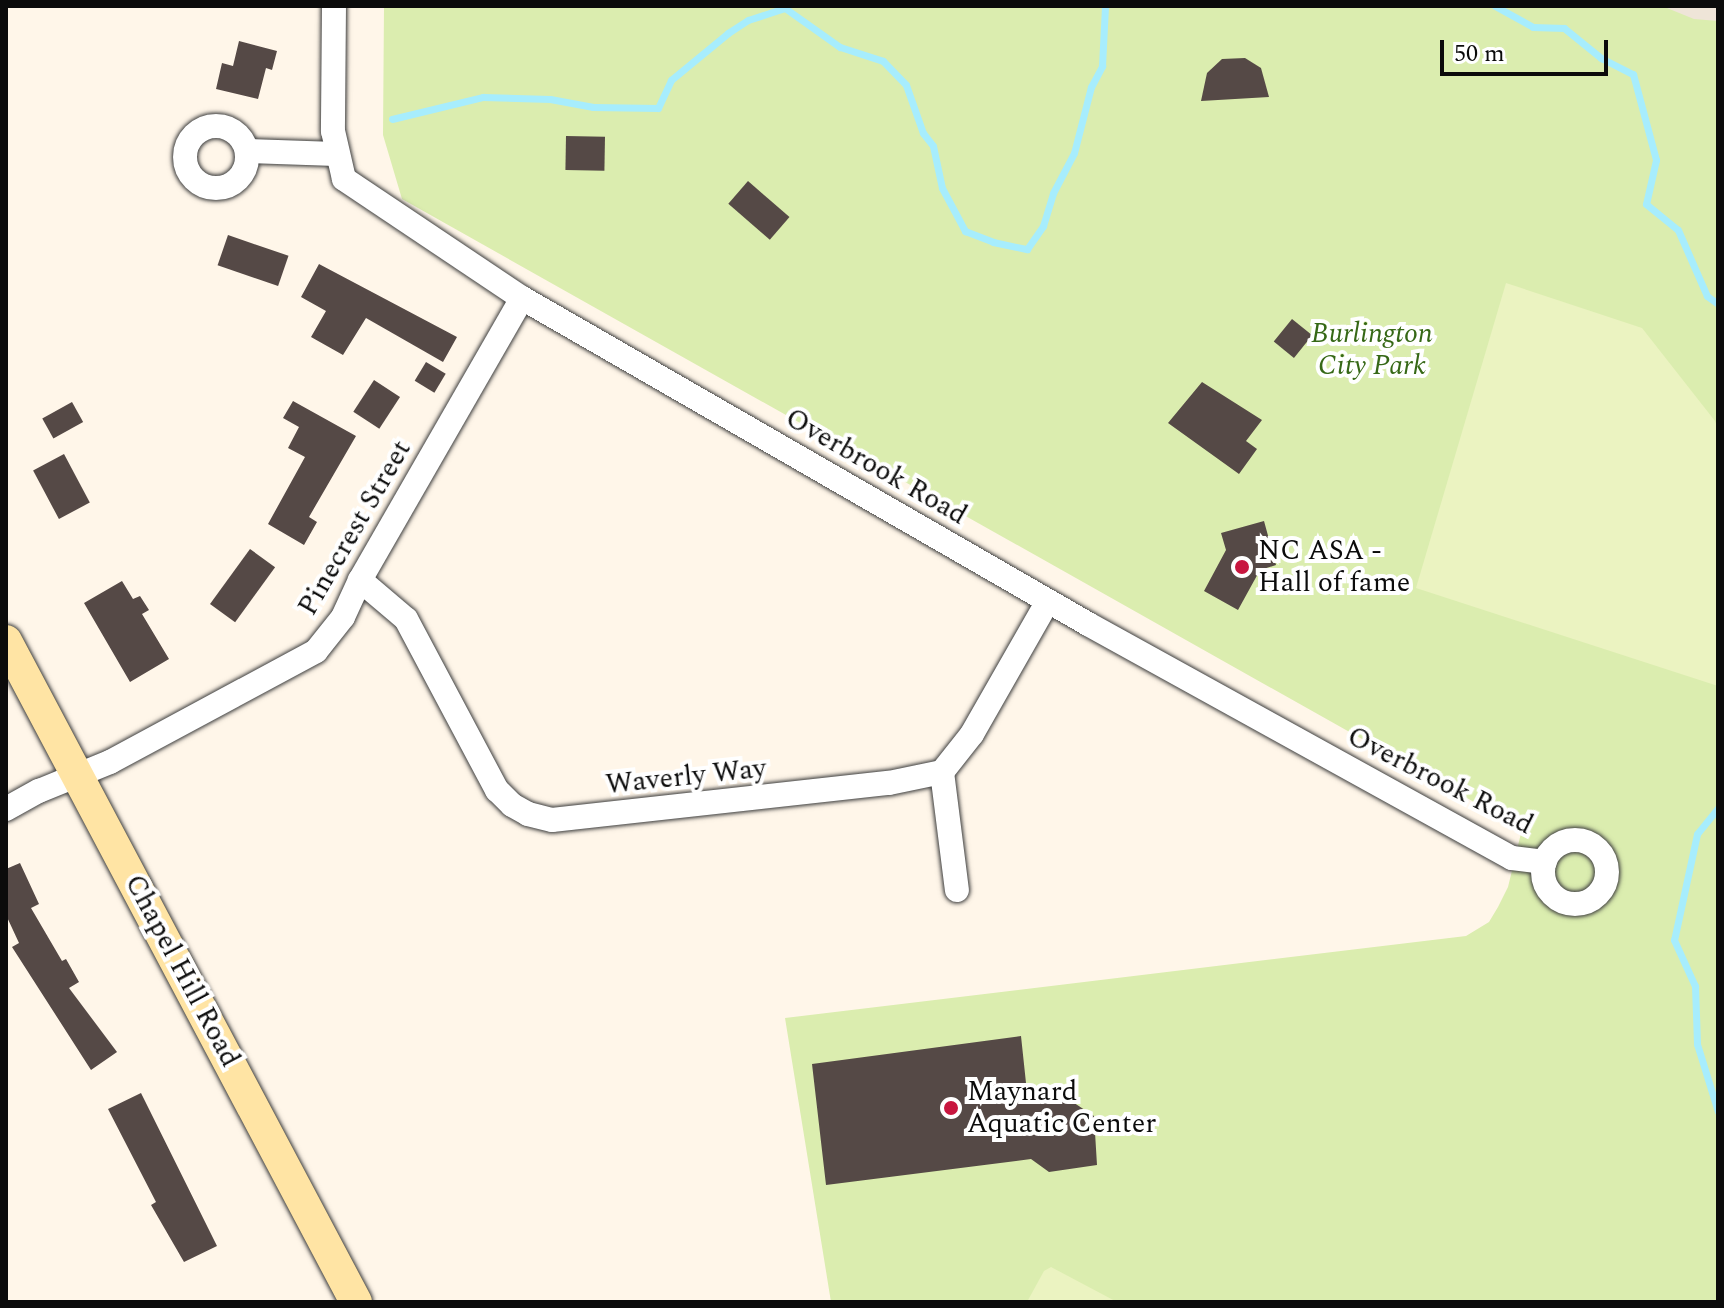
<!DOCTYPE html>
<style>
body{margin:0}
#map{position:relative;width:1724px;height:1308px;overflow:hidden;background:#fff6e9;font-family:Spectral,serif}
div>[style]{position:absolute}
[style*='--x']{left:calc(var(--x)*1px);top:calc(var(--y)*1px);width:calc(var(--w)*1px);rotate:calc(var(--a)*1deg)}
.green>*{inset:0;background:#dbedaf}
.pitch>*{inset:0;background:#ebf3c1}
.plaza>*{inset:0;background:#efe5d8}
.stream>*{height:7px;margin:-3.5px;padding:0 3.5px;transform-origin:3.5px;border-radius:3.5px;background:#a7edfd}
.building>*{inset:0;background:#554946;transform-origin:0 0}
.roads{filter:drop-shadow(0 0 2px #3e3e3e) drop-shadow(0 0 2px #3e3e3e)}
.street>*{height:24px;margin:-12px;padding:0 12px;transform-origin:12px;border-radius:12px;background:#fff}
.street>.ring{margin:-12px;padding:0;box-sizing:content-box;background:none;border:24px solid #fff;border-radius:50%}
.secondary>*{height:32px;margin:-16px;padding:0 16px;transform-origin:16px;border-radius:16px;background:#ffe4a4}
.dots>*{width:22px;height:22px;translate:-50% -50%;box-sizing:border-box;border:4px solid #fff;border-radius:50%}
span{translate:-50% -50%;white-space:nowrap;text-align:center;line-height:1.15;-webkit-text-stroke:8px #fff;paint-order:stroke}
.park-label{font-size:28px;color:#366816;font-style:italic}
.street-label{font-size:28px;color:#0b0b0b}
.poi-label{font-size:28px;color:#0b0b0b}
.left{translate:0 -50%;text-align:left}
.frame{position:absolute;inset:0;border:8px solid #0b0b0b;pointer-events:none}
.scale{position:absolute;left:1440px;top:40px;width:168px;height:36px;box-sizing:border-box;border:4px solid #0b0b0b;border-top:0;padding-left:10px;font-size:24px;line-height:28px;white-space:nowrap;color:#0b0b0b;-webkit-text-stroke:6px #fff;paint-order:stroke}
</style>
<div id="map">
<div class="green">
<div style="clip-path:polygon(384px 6px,1718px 6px,1718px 1302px,831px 1302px,785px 1018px,1466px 936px,1489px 922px,1498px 907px,1508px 887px,1522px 829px,402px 199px,383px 135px)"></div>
</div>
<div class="pitch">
<div style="clip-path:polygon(1506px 283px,1642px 328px,1715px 421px,1718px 429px,1718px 686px,1416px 588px)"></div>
<div style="clip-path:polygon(1051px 1267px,1117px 1302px,1027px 1302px,1044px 1271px)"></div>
</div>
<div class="plaza">
<div style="clip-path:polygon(1662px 6px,1718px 6px,1718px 21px,1694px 19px)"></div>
</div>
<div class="stream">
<div style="--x:782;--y:6;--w:71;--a:35.3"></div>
<div style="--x:840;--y:47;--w:45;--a:18"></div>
<div style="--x:883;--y:61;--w:33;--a:46"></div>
<div style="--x:906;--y:85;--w:51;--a:70.5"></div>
<div style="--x:923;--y:133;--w:16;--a:52"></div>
<div style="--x:933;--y:146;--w:43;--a:77.9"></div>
<div style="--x:942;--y:188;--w:49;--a:61.9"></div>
<div style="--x:965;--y:231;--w:30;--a:21"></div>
<div style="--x:993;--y:242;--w:35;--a:12"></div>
<div style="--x:1027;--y:249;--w:28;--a:-55"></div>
<div style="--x:1043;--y:226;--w:34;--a:-73"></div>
<div style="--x:1053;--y:193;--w:45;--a:-62.3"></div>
<div style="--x:1074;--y:153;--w:68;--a:-75.6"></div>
<div style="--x:1091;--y:87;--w:24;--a:-62"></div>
<div style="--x:1102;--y:66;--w:60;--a:-87.1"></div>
<div style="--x:1495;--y:6;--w:43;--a:28.9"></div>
<div style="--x:1533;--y:27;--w:31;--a:2"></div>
<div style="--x:1564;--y:28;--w:48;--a:39"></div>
<div style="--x:1601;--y:58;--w:36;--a:27"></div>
<div style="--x:1633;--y:74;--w:89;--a:75"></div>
<div style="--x:1656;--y:160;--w:45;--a:102.8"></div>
<div style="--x:1646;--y:204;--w:41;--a:39.1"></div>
<div style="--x:1678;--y:230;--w:72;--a:66.3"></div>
<div style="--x:1707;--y:296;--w:14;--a:36"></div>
<div style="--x:392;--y:119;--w:94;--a:-13.6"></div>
<div style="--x:483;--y:97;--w:67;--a:1.7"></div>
<div style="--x:550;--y:99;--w:44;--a:10.5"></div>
<div style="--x:593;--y:107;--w:65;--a:0.9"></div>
<div style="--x:658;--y:108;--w:31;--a:-65"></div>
<div style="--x:671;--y:80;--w:74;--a:-39.5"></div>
<div style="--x:728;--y:33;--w:24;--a:-33"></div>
<div style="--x:748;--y:20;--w:38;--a:-18"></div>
<div style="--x:1718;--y:808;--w:33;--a:129"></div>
<div style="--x:1697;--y:834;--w:108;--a:102.2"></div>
<div style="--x:1674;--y:940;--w:51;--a:65.5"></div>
<div style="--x:1695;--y:986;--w:58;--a:88"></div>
<div style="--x:1697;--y:1044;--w:71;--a:72.8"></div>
</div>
<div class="building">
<div style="clip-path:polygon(239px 41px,277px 51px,272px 70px,266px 68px,258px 99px,216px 89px,222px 63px,233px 66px)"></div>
<div style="clip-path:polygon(1245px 58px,1261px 68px,1269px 97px,1201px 101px,1207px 73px,1222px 59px)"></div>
<div style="left:566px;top:136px;width:39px;height:34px;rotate:1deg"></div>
<div style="left:748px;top:181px;width:55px;height:30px;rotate:41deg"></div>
<div style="left:228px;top:235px;width:64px;height:32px;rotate:19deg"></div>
<div style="clip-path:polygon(319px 264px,457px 337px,443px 362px,366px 318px,343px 355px,311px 337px,326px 311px,301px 297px)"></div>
<div style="left:1292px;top:319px;width:26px;height:29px;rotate:39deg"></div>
<div style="left:426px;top:362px;width:23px;height:22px;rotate:31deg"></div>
<div style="left:374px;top:380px;width:31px;height:38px;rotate:33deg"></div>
<div style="clip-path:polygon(1202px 382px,1262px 420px,1246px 441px,1257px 449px,1239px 474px,1168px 423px)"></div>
<div style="clip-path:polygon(293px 401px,356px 436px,309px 517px,317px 522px,304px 545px,268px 524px,305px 457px,288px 448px,299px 427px,283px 418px)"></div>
<div style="left:72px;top:402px;width:23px;height:34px;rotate:61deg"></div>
<div style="left:64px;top:454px;width:55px;height:35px;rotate:62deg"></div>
<div style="clip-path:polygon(1264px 521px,1276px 565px,1260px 570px,1238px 610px,1204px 591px,1226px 550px,1221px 533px)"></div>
<div style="left:250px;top:549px;width:31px;height:68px;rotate:36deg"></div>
<div style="clip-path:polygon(122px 581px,133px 599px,140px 596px,149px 610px,142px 614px,169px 659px,130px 682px,84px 603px)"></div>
<div style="clip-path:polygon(20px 863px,39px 904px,31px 908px,62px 961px,66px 959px,79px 982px,69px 988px,117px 1052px,91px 1070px,12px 947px,19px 943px,6px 915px,6px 869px)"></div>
<div style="clip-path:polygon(1021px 1036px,1026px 1083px,1059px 1093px,1094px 1116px,1097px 1165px,1049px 1172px,1031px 1159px,826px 1185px,812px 1064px)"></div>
<div style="clip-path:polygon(141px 1093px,217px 1246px,184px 1262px,151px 1205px,156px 1202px,108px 1109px)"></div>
</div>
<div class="roads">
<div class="street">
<div style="--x:334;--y:6;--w:125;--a:90.5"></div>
<div style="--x:333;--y:131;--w:49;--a:77.1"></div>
<div style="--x:344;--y:179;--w:214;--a:33.8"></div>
<div style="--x:522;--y:298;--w:653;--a:29.94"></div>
<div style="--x:1088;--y:624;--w:484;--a:28.9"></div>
<div style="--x:1512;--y:858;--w:33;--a:7"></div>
<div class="ring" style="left:185px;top:126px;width:38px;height:38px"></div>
<div style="--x:248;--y:151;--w:88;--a:2"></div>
<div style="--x:360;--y:580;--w:60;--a:40.3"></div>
<div style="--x:406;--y:619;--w:194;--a:62"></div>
<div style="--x:497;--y:790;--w:21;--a:45"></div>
<div style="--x:512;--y:805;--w:18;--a:29"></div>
<div style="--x:528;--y:814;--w:25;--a:14"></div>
<div style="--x:552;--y:820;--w:339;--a:-6.3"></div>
<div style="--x:889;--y:783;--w:54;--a:-11.7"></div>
<div style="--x:942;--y:772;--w:48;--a:-51.7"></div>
<div style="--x:972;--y:734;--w:153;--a:-60.3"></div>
<div style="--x:942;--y:772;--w:119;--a:82.8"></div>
<div style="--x:6;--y:809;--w:38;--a:-29"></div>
<div style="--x:39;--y:791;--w:77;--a:-22.2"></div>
<div style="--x:110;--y:762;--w:234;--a:-28.3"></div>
<div style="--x:316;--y:651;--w:43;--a:-51.5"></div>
<div style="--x:343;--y:617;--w:41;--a:-65.3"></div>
<div style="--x:360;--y:580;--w:325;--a:-60.1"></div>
<div class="ring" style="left:1543px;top:840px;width:40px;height:40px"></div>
</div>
<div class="secondary">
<div style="--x:6;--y:641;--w:748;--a:62.1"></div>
</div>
</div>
<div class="dots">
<div style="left:1242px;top:567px;background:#c8163f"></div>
<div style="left:951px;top:1108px;background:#c8163f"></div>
</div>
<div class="park-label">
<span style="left:1372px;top:350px">Burlington<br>City Park</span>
</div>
<div class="street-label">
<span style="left:876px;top:467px;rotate:30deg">Overbrook Road</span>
<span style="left:355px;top:528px;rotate:-60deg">Pinecrest Street</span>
<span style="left:686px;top:777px;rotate:-6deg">Waverly Way</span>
<span style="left:1440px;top:781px;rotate:27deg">Overbrook Road</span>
<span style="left:182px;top:971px;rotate:62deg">Chapel Hill Road</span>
</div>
<div class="poi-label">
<span class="left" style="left:1258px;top:567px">NC ASA -<br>Hall of fame</span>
<span class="left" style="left:967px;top:1108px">Maynard<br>Aquatic Center</span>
</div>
<div class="frame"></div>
<div class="scale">50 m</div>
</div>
